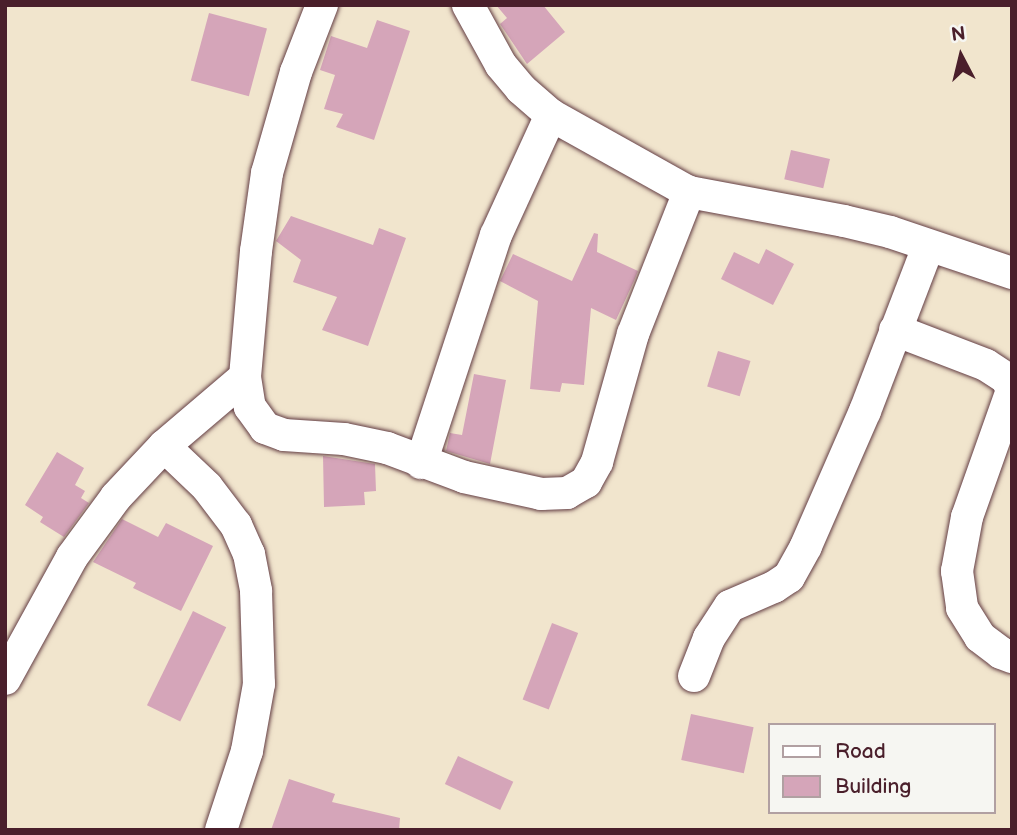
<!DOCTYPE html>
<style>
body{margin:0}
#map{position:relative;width:1017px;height:835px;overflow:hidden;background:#f1e5cd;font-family:"Balsamiq Sans",sans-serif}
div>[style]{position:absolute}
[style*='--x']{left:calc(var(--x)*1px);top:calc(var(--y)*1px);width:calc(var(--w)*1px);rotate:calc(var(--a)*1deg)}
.building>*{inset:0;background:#d5a5b9;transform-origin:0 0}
.roads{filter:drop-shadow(0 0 2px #633d43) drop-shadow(0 0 2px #633d43)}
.minor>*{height:32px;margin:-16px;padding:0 16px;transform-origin:16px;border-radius:16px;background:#fff}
span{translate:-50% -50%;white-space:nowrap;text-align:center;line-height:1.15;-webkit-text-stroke:7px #f6f6f2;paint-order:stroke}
.frame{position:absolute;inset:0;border:7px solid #4a1f2b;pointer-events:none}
.legend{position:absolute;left:768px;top:723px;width:228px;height:91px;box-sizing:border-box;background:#f6f6f2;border:2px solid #b1a0a2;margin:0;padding:9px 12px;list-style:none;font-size:21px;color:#4a1f2b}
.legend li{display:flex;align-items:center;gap:14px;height:35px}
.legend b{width:35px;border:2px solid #b1a0a2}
.north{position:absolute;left:926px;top:21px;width:70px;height:70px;-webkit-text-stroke:5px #f6f6f2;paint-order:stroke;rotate:353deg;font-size:19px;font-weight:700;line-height:28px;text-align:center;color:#4a1f2b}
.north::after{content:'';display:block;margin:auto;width:24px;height:32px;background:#4a1f2b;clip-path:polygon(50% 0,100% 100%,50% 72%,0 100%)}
</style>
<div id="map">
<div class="building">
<div style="clip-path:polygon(496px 5px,543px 5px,565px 32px,527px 64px,500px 24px,507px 18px)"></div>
<div style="left:209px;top:13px;width:60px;height:70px;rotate:15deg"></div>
<div style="clip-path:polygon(377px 20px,410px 31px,374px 140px,336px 127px,343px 114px,324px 109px,335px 75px,320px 70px,331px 36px,367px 48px)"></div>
<div style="left:791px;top:150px;width:40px;height:30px;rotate:13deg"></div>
<div style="clip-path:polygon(291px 216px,373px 245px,379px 228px,406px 238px,368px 346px,322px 330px,337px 297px,293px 282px,301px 260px,276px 241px)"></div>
<div style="clip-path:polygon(594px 233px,598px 234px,597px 252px,638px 271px,634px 281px,616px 320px,591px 308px,584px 385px,562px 383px,560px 392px,530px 389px,538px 301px,500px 281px,513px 254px,572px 281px)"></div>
<div style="clip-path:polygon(766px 249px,794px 264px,773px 305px,721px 279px,734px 252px,759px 264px)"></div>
<div style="left:718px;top:351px;width:34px;height:37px;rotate:17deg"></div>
<div style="clip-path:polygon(474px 374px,506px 380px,490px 464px,446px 451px,450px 433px,462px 435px)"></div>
<div style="clip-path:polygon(57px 452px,84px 468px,75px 485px,85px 491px,81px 498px,89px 503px,64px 537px,40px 522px,43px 517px,25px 505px)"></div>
<div style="clip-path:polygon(323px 456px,375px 464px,376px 491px,364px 492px,365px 505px,324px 507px)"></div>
<div style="clip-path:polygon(122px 519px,158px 537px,166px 523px,213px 546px,181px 611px,133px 588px,136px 583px,93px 562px)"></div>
<div style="left:193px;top:611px;width:37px;height:105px;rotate:26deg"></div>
<div style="left:552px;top:623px;width:28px;height:82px;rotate:21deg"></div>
<div style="left:691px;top:714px;width:64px;height:47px;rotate:12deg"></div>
<div style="left:458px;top:756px;width:61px;height:31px;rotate:25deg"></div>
<div style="clip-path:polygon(289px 779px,335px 794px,332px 802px,400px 818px,399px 830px,271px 830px)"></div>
</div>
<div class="roads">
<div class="minor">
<div style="--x:322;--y:5;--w:72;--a:111.2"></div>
<div style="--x:296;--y:72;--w:105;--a:106"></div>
<div style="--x:267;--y:173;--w:79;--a:98"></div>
<div style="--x:256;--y:251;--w:126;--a:95"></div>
<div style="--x:245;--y:377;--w:30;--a:81"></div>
<div style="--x:250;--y:407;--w:26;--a:54"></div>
<div style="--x:265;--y:428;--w:20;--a:20"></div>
<div style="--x:284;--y:435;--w:60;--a:3.8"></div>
<div style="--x:344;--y:439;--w:44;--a:11.8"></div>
<div style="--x:387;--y:448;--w:82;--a:20.6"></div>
<div style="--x:464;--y:477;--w:79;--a:12.4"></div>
<div style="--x:541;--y:494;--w:26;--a:-2"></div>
<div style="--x:567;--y:493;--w:22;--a:-30"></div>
<div style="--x:586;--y:482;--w:23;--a:-61"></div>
<div style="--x:597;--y:462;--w:133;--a:-74.3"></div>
<div style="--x:633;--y:334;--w:153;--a:-68.5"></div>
<div style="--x:468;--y:5;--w:68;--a:61.2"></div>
<div style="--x:501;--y:65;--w:31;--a:50"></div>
<div style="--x:521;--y:89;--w:40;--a:41"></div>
<div style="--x:551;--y:115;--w:158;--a:29.2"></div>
<div style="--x:689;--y:192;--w:158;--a:10.6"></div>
<div style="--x:844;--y:221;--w:47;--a:13.4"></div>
<div style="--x:890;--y:232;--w:129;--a:18.6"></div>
<div style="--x:895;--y:330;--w:97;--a:21"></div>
<div style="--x:986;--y:365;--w:24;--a:33"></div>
<div style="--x:1006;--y:378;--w:13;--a:61"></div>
<div style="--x:1012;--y:390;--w:135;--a:109.5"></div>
<div style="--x:967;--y:517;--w:55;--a:100.5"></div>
<div style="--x:957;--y:571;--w:37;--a:82"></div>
<div style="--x:962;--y:608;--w:34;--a:58"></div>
<div style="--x:980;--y:637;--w:26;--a:37"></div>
<div style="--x:1001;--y:653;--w:12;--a:20"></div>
<div style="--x:164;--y:446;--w:59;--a:43.6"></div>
<div style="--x:207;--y:487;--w:48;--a:52.7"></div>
<div style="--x:236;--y:525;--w:32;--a:66"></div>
<div style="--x:249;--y:554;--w:38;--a:79"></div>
<div style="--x:256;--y:591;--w:93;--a:88.2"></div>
<div style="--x:259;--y:684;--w:68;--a:100.2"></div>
<div style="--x:247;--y:751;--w:83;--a:108.2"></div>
<div style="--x:421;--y:463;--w:240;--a:-71.8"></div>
<div style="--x:496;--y:235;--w:132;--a:-65.4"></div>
<div style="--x:694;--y:676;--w:41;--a:-68.5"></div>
<div style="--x:709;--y:638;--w:38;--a:-57"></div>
<div style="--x:730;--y:606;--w:48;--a:-23.4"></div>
<div style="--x:774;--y:587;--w:18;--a:-34"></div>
<div style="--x:789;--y:577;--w:35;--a:-61"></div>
<div style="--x:806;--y:546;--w:147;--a:-66.4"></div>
<div style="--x:865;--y:411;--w:176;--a:-69"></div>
<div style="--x:5;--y:679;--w:139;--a:-61.2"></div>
<div style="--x:72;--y:557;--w:74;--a:-53.7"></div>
<div style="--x:116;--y:497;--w:70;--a:-46.7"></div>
<div style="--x:164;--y:446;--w:106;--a:-40.4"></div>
</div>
</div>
<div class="frame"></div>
<ul class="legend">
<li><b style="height:9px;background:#fff"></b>Road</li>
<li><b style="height:19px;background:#d5a5b9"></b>Building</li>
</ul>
<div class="north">N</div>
</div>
